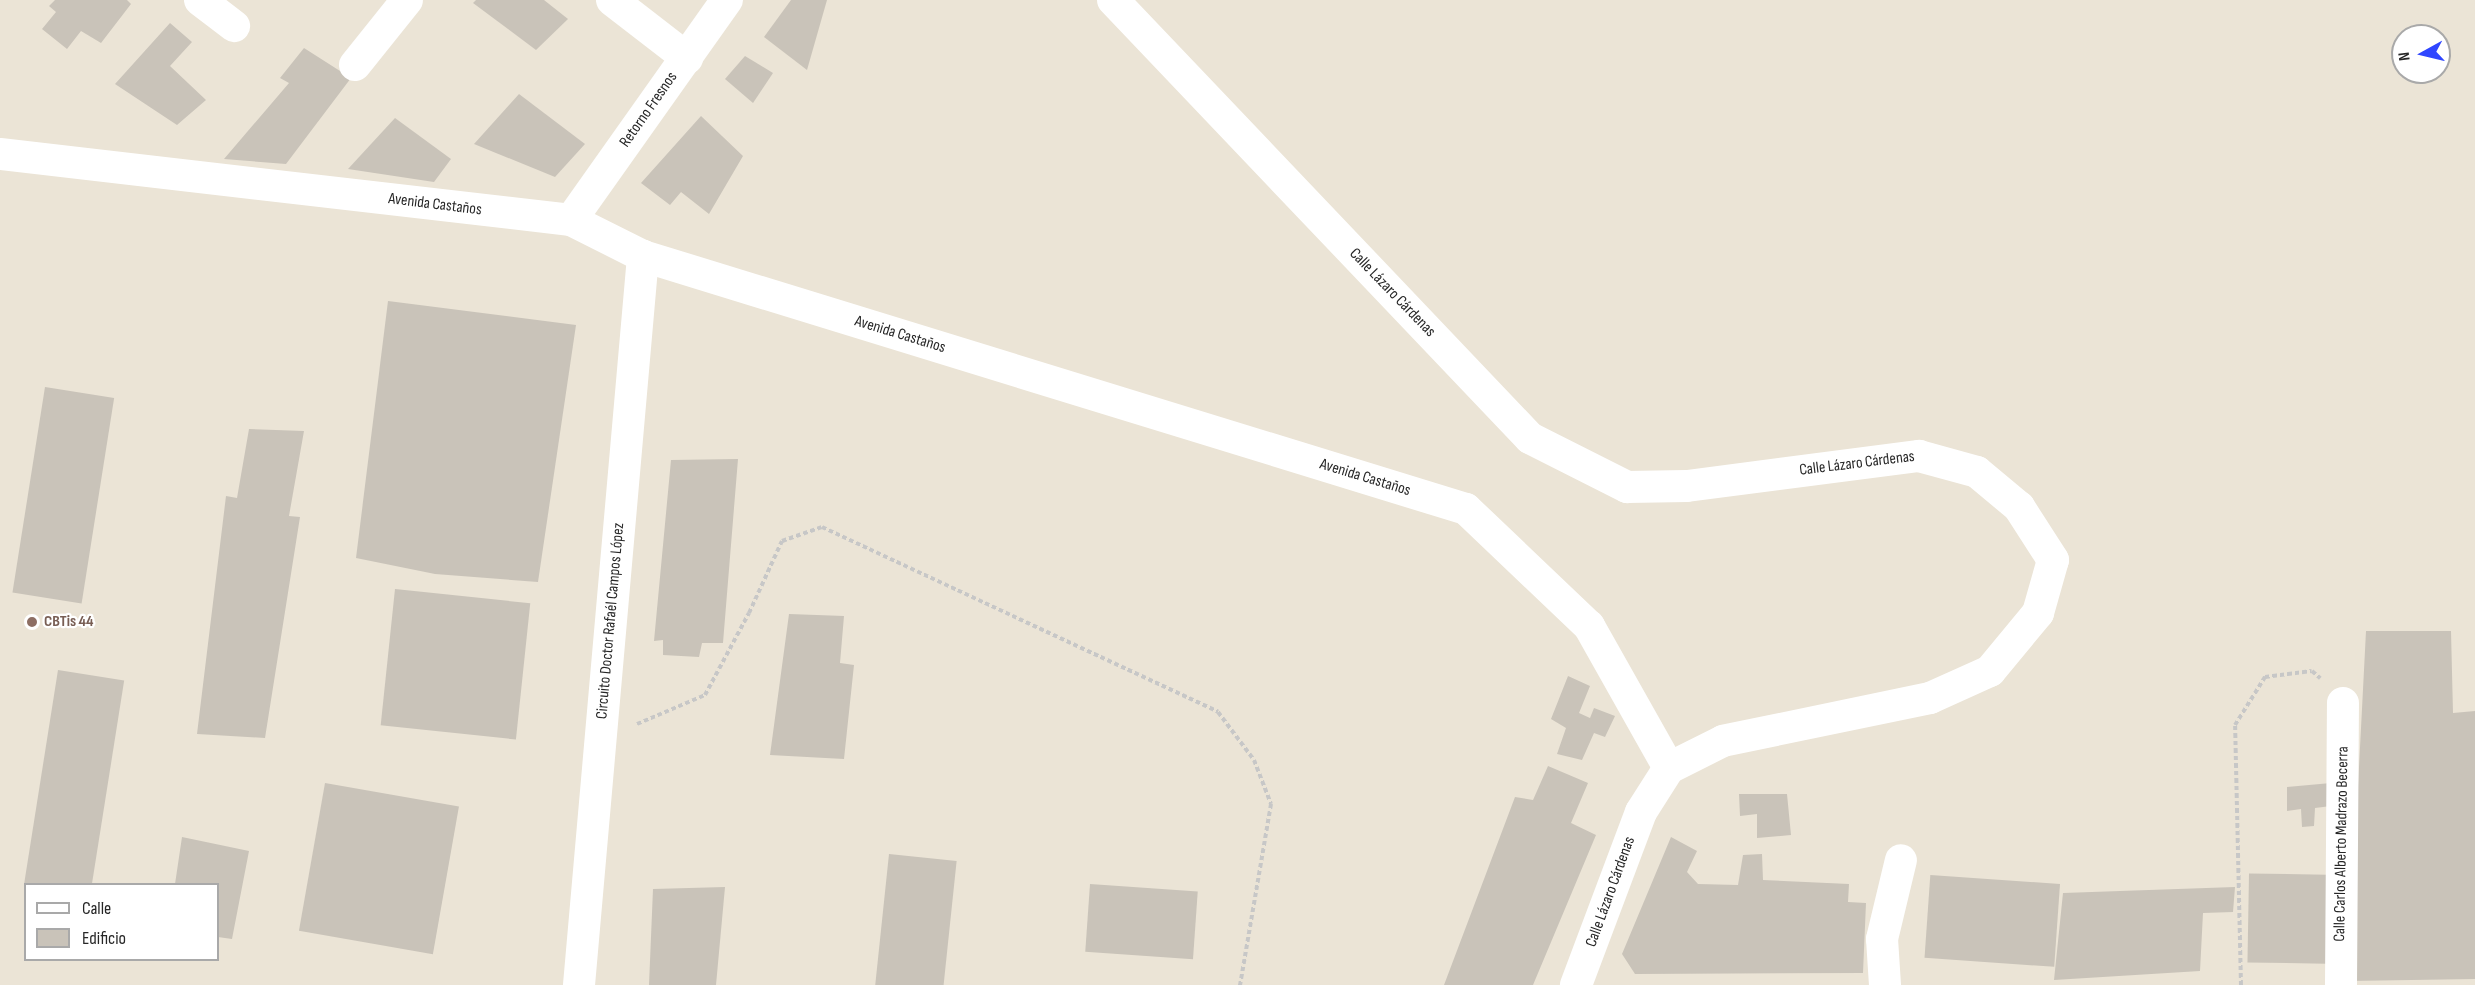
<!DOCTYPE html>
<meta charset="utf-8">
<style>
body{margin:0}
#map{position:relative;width:2475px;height:985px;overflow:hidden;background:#ebe4d6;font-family:"Sofia Sans Condensed",sans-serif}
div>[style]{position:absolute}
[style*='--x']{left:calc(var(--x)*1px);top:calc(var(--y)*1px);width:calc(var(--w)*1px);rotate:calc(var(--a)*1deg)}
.building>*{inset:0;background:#c9c3b9;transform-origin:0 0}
.path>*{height:4px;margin-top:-2px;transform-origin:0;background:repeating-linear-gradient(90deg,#c7c7c7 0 4.5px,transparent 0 7.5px)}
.minor>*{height:32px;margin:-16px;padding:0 16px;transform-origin:16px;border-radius:16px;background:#fff}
.dots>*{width:16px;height:16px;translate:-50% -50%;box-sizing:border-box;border:3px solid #fff;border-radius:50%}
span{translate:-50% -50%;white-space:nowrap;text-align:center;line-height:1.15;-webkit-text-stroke:4.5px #fff;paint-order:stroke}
.street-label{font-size:16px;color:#272727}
.education-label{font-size:16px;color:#785e54;font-weight:700}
.left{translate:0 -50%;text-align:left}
.legend{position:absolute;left:24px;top:883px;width:195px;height:78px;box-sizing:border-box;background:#fff;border:2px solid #a9a9a9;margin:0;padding:8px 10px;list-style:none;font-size:18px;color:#272727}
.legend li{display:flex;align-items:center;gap:12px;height:30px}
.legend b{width:30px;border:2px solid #a9a9a9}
.north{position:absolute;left:2391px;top:24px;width:60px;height:60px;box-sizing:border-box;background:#fff;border:2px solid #a9a9a9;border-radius:50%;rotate:262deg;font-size:16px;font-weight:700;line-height:24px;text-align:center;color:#272727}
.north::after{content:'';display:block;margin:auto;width:21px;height:27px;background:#2f46ff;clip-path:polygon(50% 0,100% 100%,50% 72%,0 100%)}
</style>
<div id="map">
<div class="building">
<div style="clip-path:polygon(55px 0,127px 0,131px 4px,101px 43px,81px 31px,67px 49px,42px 29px,56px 12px,49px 6px)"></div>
<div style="clip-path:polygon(476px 0,544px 0,568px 19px,536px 50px,473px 3px)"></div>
<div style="clip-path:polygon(791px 0,827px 0,807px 70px,764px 37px)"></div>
<div style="clip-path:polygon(170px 23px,192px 42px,170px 66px,206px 100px,177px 125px,115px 84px)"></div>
<div style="clip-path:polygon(304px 48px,351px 78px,286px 164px,224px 159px,289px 83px,280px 78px)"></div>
<div style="clip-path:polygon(745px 56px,773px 73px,753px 103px,725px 79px)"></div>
<div style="clip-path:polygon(519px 94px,585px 144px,555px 177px,474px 144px)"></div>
<div style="clip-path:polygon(701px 116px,743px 156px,709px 214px,681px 192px,670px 205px,641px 183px)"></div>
<div style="clip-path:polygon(395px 118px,451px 159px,434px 182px,348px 169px)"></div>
<div style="clip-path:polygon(388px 301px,576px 325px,538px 582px,435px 574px,356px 558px)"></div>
<div style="left:45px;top:387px;width:70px;height:208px;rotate:9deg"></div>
<div style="clip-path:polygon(249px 429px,304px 431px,289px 516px,300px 517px,265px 738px,197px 734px,226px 496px,237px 498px)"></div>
<div style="clip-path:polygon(738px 459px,723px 643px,702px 643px,699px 657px,663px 655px,663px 640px,654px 641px,671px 460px)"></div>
<div style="left:395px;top:589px;width:136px;height:137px;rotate:6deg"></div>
<div style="clip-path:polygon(789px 614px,844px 616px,840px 663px,854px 665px,844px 759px,770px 755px)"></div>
<div style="clip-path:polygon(2366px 631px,2451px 631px,2453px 713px,2475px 711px,2475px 979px,2348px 981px)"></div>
<div style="left:58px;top:670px;width:67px;height:216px;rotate:9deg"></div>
<div style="clip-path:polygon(1568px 676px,1590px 686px,1579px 713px,1590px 718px,1594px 708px,1615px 716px,1605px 737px,1594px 733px,1582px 760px,1557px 754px,1566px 728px,1551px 719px)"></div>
<div style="clip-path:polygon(1548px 766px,1588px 783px,1571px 823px,1596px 835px,1533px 985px,1444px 985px,1515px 797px,1533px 800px)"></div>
<div style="left:325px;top:783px;width:136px;height:150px;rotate:10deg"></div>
<div style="clip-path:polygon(2331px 783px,2331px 806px,2315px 808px,2314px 826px,2302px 827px,2301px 809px,2287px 811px,2287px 787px)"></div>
<div style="clip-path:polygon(1739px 794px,1787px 794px,1791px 835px,1757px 838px,1757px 814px,1740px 816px)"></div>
<div style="clip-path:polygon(182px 837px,249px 851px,232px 939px,218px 937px,218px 884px,175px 884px)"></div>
<div style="clip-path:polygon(1671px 837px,1697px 851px,1687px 872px,1698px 884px,1738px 885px,1743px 855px,1762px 854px,1763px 880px,1849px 884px,1848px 902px,1866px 903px,1863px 973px,1635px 974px,1622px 954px)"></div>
<div style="left:889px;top:854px;width:68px;height:132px;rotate:6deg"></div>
<div style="left:2341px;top:875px;width:89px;height:92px;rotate:91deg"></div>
<div style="left:1090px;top:884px;width:108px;height:68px;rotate:4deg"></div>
<div style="left:2060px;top:884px;width:83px;height:130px;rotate:94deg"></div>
<div style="clip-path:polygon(725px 887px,716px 985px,649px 985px,653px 889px)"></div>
<div style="clip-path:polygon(2235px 887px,2233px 912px,2203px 913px,2200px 971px,2054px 980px,2063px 893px)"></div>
</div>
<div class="path">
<div style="--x:637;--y:724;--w:74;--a:-23.1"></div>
<div style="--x:705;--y:695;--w:93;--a:-61.8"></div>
<div style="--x:749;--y:613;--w:79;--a:-65.4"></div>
<div style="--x:782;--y:541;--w:42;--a:-19.3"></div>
<div style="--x:822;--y:527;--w:437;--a:25"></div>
<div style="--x:1218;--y:712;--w:60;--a:53.1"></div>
<div style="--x:1254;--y:760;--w:47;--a:68.9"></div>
<div style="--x:1271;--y:804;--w:184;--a:99.7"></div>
<div style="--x:2241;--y:985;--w:260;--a:-91.3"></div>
<div style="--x:2235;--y:725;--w:57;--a:-58"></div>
<div style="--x:2265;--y:677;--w:47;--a:-7.3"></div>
<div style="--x:2312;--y:671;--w:11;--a:41"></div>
</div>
<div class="minor">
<div style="--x:200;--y:0;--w:43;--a:37.4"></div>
<div style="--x:612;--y:0;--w:95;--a:37.7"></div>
<div style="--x:1113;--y:0;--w:605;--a:46.41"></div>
<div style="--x:1530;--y:438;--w:109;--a:26.8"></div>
<div style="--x:1627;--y:487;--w:60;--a:-1"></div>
<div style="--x:1687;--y:486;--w:234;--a:-7.4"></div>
<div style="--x:1919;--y:456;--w:60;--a:15.4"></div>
<div style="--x:1977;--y:472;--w:55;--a:39.8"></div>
<div style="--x:2019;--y:507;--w:63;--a:57.3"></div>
<div style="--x:2053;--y:560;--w:55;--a:105.8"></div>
<div style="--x:2038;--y:613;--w:75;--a:129.6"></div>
<div style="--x:1990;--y:671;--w:66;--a:155.8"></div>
<div style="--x:1930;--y:698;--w:211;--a:168.3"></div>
<div style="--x:1723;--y:741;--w:60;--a:153.4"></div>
<div style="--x:1669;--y:768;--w:52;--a:122.5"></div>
<div style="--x:1641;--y:812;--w:185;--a:110.6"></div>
<div style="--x:355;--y:65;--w:83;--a:-51.3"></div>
<div style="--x:0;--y:154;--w:575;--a:6.59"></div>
<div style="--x:571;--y:220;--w:80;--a:26.6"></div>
<div style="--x:643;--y:256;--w:861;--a:17.09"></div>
<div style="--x:1466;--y:509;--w:170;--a:43.6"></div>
<div style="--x:1589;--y:626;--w:163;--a:60.6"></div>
<div style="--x:571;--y:220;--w:270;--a:-54.7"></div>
<div style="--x:579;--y:985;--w:732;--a:-84.98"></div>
<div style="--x:1885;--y:985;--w:46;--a:-93.7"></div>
<div style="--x:1882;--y:939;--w:81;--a:-76.5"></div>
<div style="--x:2341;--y:985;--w:282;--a:-89.6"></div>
</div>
<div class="dots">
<div style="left:32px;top:622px;background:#8d6e63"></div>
</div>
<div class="street-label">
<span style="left:649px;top:110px;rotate:-55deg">Retorno Fresnos</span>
<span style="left:435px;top:205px;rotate:7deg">Avenida Castaños</span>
<span style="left:1392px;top:293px;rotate:46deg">Calle Lázaro Cárdenas</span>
<span style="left:900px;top:335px;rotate:17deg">Avenida Castaños</span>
<span style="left:1857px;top:464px;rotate:-7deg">Calle Lázaro Cárdenas</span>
<span style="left:1365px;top:478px;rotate:17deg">Avenida Castaños</span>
<span style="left:611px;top:621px;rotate:-85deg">Circuito Doctor Rafaél Campos López</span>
<span style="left:2342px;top:844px;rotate:-89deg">Calle Carlos Alberto Madrazo Becerra</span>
<span style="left:1611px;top:892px;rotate:-70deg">Calle Lázaro Cárdenas</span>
</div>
<div class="education-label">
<span class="left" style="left:44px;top:622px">CBTis 44</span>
</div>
<ul class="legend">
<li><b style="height:8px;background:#fff"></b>Calle</li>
<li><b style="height:16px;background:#c9c3b9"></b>Edificio</li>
</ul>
<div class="north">N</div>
</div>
